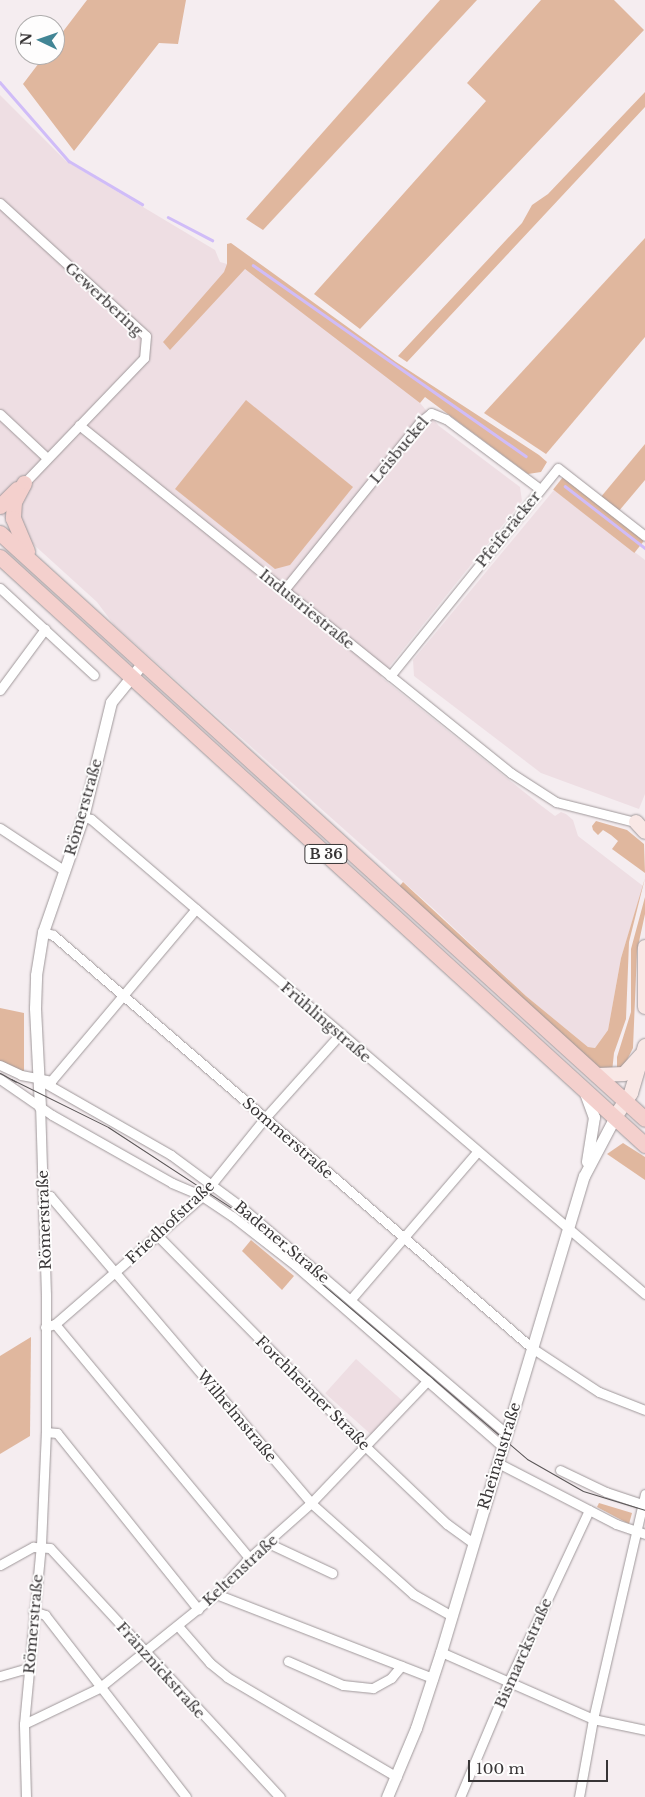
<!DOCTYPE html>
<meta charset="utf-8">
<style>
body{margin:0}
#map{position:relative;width:645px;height:1797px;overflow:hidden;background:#f5edf0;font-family:"Libre Baskerville",serif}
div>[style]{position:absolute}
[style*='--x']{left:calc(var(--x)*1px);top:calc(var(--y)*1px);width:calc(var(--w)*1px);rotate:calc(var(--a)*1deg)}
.built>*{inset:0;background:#eedee3;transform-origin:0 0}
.green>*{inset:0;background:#e0b79e;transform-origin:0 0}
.stream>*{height:2.5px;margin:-1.25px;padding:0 1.25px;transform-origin:1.25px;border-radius:1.25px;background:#d0bcf8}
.roads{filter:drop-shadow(0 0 1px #9f989a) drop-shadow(0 0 1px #9f989a)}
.minor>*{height:9px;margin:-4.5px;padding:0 4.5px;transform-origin:4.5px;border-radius:4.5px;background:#fff}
.tertiary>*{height:11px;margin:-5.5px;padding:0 5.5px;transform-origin:5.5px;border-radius:5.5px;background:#fff}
.secondary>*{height:14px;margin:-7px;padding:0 7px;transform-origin:7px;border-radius:7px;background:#f9e8e6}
.primary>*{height:15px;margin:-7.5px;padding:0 7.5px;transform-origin:7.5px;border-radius:7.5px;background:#f4d0cd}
.tram>*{height:1px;margin:-0.5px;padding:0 0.5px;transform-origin:0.5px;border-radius:0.5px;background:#595556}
span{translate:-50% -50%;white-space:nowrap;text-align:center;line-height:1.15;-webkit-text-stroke:4px #fefdfd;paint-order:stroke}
.shield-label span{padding:1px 4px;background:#fefdfd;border:1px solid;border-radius:4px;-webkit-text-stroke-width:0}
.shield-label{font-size:14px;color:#383536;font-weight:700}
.street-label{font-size:15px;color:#383536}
.north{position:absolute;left:15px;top:15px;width:50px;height:50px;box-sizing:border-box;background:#fefdfd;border:1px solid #afadad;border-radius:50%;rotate:273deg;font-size:14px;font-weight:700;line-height:20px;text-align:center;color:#383536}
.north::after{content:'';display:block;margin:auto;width:18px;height:22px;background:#428595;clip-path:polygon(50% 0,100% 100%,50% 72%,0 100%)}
.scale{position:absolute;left:468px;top:1760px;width:140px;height:22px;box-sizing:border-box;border:2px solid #383536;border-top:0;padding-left:6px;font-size:15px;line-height:18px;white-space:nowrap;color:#383536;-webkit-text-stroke:4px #fefdfd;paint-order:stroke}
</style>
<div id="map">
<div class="built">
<div style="clip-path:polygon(0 95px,66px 161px,215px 250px,220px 262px,245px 269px,416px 398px,439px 426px,520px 487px,522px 501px,381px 677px,539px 804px,555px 816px,561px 812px,566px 814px,573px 820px,578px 836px,643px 886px,621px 958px,608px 1030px,595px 1048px,588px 1047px,526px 996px,435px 910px,114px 625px,97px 602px,0 514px)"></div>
<div style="clip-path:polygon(554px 490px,645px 560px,645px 794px,639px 809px,541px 773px,414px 676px,413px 660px)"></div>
<div style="left:356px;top:1359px;width:64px;height:46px;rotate:42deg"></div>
</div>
<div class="green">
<div style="clip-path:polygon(87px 0,186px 0,178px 44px,159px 43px,74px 151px,23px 84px,45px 55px,55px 55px,55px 42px)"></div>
<div style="clip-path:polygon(440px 0,477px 0,263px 230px,246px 219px)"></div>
<div style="clip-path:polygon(541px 0,614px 0,644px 30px,360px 329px,314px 294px,486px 101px,467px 83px)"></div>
<div style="clip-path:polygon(645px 92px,645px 107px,407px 362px,398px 356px,522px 223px,532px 205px,548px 194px)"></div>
<div style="clip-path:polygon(645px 238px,645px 337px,546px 454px,484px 413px)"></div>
<div style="clip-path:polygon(231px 243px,396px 362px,539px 455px,547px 462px,541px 472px,528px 474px,425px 397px,420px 403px,245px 269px,170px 350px,163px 342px,224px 272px,227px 264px,227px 244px)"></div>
<div style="clip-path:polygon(246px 400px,353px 487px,290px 565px,275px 569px,175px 489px)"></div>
<div style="clip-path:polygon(645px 444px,645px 480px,618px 512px,600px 498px)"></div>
<div style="left:563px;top:477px;width:103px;height:16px;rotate:38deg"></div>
<div style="clip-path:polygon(596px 821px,627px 830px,644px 844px,645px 873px,612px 849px,618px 841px,611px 835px,603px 830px,598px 835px,593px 830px,592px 826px)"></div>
<div style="clip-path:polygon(645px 878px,629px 942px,626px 1019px,614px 1053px,612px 1072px,598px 1069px,398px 888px,403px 882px,526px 996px,588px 1047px,595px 1048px,608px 1030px,621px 958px)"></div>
<div style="clip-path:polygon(645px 897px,645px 914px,637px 951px,633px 1048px,624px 1066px,617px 1070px,617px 1057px,631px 1012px,631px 949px)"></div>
<div style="clip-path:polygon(0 1008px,24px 1013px,24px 1072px,0 1061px)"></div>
<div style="clip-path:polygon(623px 1143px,645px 1157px,645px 1180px,607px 1154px)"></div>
<div style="clip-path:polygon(251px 1240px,294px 1276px,282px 1290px,242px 1251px)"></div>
<div style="clip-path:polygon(31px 1337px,30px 1436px,0 1454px,0 1356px)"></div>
<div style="clip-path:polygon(599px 1503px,632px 1513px,629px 1524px,597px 1507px)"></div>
</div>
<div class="stream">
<div style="--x:0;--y:82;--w:105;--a:48.9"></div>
<div style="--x:69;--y:161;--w:85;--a:30.5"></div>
<div style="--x:168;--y:217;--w:50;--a:27.6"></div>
<div style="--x:253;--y:265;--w:333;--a:35"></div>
<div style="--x:565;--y:486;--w:101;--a:37.8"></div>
</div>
<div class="roads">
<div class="minor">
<div style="--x:0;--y:203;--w:197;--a:42.3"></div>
<div style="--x:146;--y:336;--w:22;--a:95"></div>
<div style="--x:144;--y:358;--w:173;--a:133.8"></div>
<div style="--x:0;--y:414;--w:64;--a:43.1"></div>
<div style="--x:79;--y:425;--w:555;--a:38.85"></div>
<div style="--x:511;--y:773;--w:54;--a:32.8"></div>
<div style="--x:556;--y:802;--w:86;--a:14.2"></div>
<div style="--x:0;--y:588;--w:128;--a:42.8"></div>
<div style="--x:284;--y:590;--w:216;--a:-51"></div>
<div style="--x:420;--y:422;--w:14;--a:-39"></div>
<div style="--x:431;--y:413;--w:16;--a:22"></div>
<div style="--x:446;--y:419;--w:117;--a:36.7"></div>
<div style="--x:390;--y:676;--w:267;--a:-51.1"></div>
<div style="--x:558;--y:468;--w:110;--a:38"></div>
<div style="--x:0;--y:690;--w:76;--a:-53.6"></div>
<div style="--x:83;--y:817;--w:8;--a:14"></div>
<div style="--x:91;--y:819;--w:730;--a:40.61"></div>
<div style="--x:0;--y:828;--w:78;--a:33.5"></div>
<div style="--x:43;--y:932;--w:10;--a:17"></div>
<div style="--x:53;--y:935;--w:632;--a:40.77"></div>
<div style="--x:532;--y:1348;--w:80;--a:33.3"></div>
<div style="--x:599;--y:1392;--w:49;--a:21.4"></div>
<div style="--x:0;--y:1065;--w:23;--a:25"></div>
<div style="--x:21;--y:1075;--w:31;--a:11"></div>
<div style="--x:51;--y:1081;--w:225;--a:-49.9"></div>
<div style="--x:0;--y:1079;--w:63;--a:34.7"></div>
<div style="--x:52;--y:1115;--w:138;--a:29.5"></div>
<div style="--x:172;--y:1183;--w:33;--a:23"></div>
<div style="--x:202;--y:1196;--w:36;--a:34"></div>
<div style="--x:232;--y:1216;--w:80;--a:37.9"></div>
<div style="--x:295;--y:1265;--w:275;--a:41.2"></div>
<div style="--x:38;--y:1079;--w:153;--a:29.7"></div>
<div style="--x:171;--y:1155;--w:86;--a:36.5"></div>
<div style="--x:240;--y:1206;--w:350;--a:40.5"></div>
<div style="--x:43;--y:1196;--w:7;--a:0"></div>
<div style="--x:50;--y:1196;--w:403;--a:49.6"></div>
<div style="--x:311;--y:1503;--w:137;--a:41.7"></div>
<div style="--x:413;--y:1594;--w:45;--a:29.4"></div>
<div style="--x:158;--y:1236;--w:295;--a:45.4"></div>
<div style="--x:365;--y:1446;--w:113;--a:43.6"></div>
<div style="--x:447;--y:1524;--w:32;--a:36"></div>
<div style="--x:351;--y:1299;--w:194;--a:-49.4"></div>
<div style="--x:55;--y:1324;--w:304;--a:50.3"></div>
<div style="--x:45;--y:1327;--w:10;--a:-17"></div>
<div style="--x:55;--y:1324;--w:195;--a:-41"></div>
<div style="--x:202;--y:1196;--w:100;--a:-51.1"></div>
<div style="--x:265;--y:1118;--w:113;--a:-48.2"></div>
<div style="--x:46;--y:1432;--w:11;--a:5"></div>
<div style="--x:57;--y:1433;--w:226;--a:51.3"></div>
<div style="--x:498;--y:1463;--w:133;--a:27.3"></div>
<div style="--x:616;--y:1524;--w:31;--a:19"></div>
<div style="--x:560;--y:1470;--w:51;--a:25.6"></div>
<div style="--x:606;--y:1492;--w:41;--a:18.4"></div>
<div style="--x:268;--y:1543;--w:71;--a:25.1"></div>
<div style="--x:0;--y:1565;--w:38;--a:-29"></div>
<div style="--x:33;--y:1547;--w:17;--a:3"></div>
<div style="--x:50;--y:1548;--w:339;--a:47.3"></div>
<div style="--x:216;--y:1594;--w:233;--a:21.2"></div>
<div style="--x:33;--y:1611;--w:13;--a:18"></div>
<div style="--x:45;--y:1615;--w:230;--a:52.2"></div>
<div style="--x:178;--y:1626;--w:49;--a:49.1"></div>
<div style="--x:210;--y:1663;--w:22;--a:39"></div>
<div style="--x:227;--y:1677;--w:197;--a:30.5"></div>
<div style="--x:441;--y:1652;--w:166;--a:23.8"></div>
<div style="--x:593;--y:1719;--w:53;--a:11.9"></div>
<div style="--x:288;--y:1661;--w:60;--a:23.6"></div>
<div style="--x:343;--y:1685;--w:30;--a:6"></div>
<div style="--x:373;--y:1688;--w:21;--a:-29"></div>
<div style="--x:391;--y:1678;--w:16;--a:-50"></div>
<div style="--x:0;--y:1676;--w:29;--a:-16"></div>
<div style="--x:24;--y:1724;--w:83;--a:-25.6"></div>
<div style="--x:99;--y:1688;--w:150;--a:-38.8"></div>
<div style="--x:216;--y:1594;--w:49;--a:-47.5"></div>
<div style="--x:249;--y:1558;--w:83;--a:-41.6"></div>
<div style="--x:311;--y:1503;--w:170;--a:-46.4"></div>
<div style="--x:26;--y:1797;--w:73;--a:-91.6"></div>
<div style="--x:24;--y:1724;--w:180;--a:-84.6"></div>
<div style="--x:41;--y:1545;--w:113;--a:-87.5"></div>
<div style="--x:46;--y:1432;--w:137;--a:-90"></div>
<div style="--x:46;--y:1295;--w:188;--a:-91.8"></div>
<div style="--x:460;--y:1797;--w:124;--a:-67.2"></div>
<div style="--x:508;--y:1683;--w:191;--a:-64.9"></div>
<div style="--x:579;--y:1797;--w:79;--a:-79.8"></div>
<div style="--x:593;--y:1719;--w:231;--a:-77"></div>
</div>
<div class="tertiary">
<div style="--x:584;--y:1090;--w:29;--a:70"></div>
<div style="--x:594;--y:1117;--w:45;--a:99"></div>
<div style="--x:40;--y:1107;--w:99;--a:-92.9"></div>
<div style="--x:35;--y:1008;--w:33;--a:-88"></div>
<div style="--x:36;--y:975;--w:44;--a:-80.8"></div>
<div style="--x:43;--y:932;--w:122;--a:-70.8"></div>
<div style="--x:83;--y:817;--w:118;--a:-76.3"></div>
<div style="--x:111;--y:702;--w:49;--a:-50.8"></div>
<div style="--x:387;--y:1797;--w:75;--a:-67.2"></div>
<div style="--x:416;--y:1728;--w:80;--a:-71.8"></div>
<div style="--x:441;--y:1652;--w:497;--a:-73.3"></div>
<div style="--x:584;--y:1176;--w:67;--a:-62.3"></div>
</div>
<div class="secondary">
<div style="--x:636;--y:822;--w:13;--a:48"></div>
<div style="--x:645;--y:947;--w:60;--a:90"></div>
<div style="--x:598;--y:1075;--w:26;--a:-2"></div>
<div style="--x:624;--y:1074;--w:25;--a:-48"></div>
<div style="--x:615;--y:1117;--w:29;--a:-56"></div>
<div style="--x:631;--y:1093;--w:49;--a:-73.4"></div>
</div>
<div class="primary">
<div style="--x:24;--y:483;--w:21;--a:118"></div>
<div style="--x:14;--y:502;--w:16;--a:94"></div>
<div style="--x:13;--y:518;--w:36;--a:67"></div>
<div style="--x:0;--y:506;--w:24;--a:-45"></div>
<div style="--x:0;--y:533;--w:871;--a:42.26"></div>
<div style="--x:0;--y:557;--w:873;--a:42.35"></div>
</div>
</div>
<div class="tram">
<div style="--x:0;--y:1073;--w:18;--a:29"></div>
<div style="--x:11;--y:1079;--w:108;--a:26.3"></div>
<div style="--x:108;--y:1127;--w:155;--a:33.2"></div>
<div style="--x:238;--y:1212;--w:380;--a:40.5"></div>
<div style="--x:527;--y:1459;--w:64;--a:29.7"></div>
<div style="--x:583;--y:1491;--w:65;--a:17"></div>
</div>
<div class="shield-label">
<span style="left:326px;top:854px">B 36</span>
</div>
<div class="street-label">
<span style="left:104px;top:299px;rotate:43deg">Gewerbering</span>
<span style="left:399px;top:450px;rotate:-50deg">Leisbuckel</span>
<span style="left:508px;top:529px;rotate:-51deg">Pfeiferäcker</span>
<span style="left:307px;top:609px;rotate:39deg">Industriestraße</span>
<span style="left:83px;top:807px;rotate:-74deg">Römerstraße</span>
<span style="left:326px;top:1022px;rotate:41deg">Frühlingstraße</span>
<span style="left:288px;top:1138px;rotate:41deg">Sommerstraße</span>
<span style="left:44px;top:1220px;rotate:-92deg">Römerstraße</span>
<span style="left:170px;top:1222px;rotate:-43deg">Friedhofstraße</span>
<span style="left:282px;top:1242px;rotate:40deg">Badener Straße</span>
<span style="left:313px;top:1393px;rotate:45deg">Forchheimer Straße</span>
<span style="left:237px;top:1416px;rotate:50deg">Wilhelmstraße</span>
<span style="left:499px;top:1456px;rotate:-73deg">Rheinaustraße</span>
<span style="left:240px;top:1570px;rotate:-43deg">Keltenstraße</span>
<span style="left:33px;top:1624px;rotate:-85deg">Römerstraße</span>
<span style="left:523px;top:1653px;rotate:-66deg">Bismarckstraße</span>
<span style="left:161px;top:1670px;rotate:48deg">Fränznickstraße</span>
</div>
<div class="north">N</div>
<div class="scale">100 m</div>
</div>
